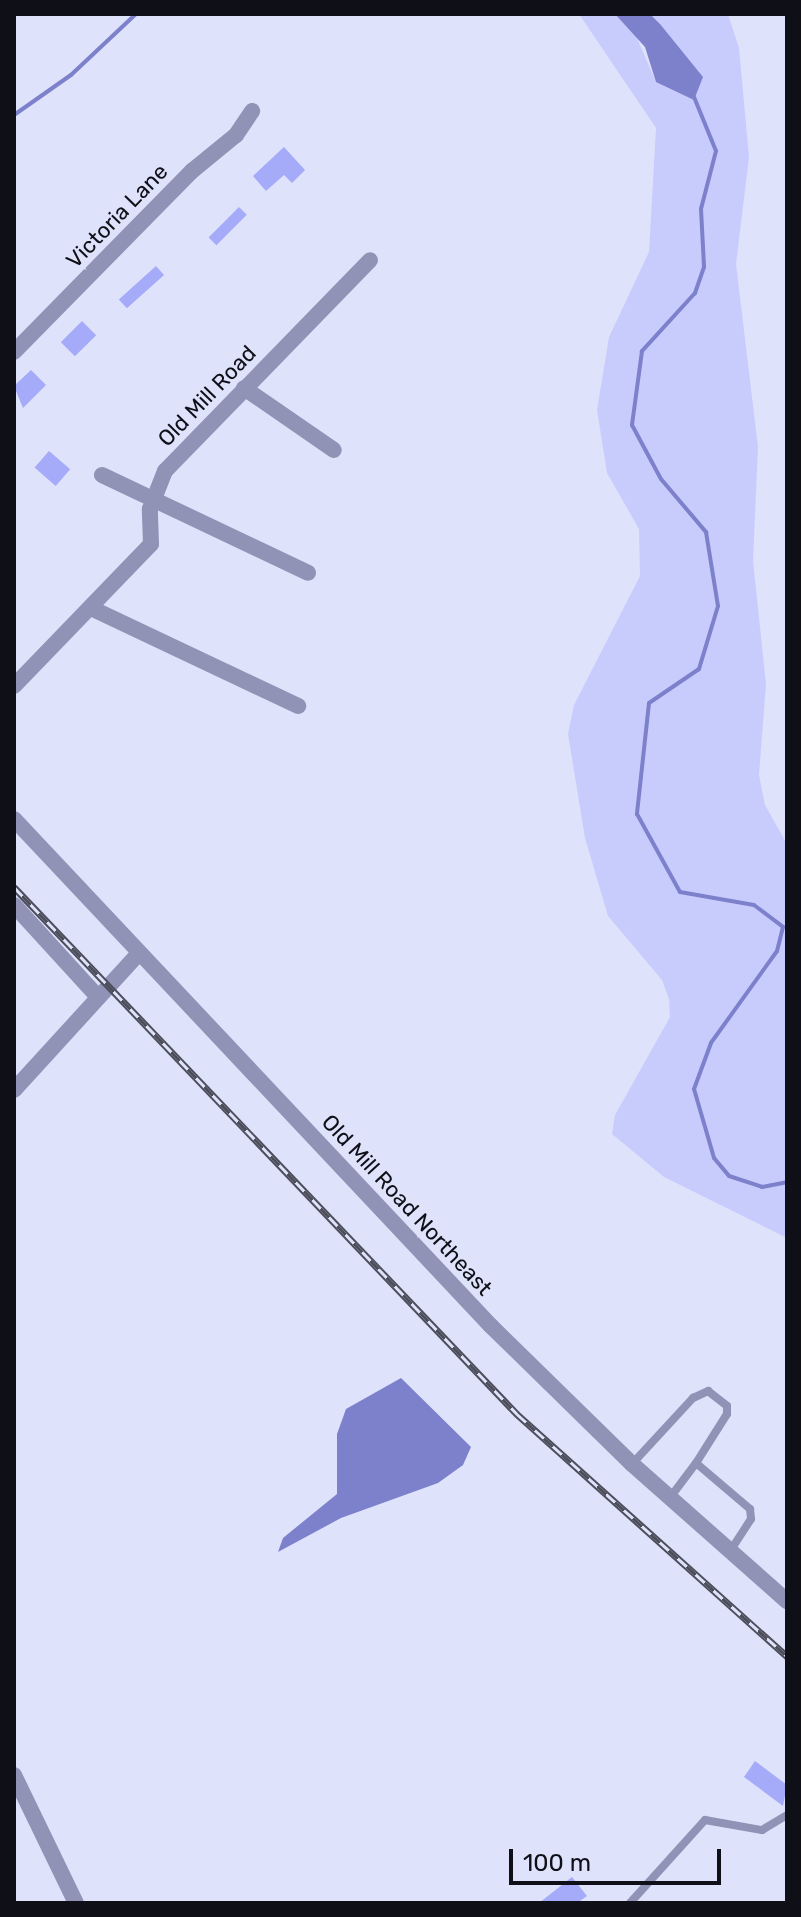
<!DOCTYPE html>
<style>
body{margin:0}
#map{position:relative;width:801px;height:1917px;overflow:hidden;background:#dfe2fb;font-family:Rubik,sans-serif}
div>[style]{position:absolute}
[style*='--x']{left:calc(var(--x)*1px);top:calc(var(--y)*1px);width:calc(var(--w)*1px);rotate:calc(var(--a)*1deg)}
.green>*{inset:0;background:#c8ccfd}
.water>*{inset:0;background:#7d81cc}
.stream>*{height:4px;margin:-2px;padding:0 2px;transform-origin:2px;border-radius:2px;background:#7d81cc}
.building>*{inset:0;background:#a5aaf9;transform-origin:0 0}
.service>*{height:8px;margin:-4px;padding:0 4px;transform-origin:4px;border-radius:4px;background:#9093b5}
.minor>*{height:16px;margin:-8px;padding:0 8px;transform-origin:8px;border-radius:8px;background:#9093b5}
.rail>*{height:7px;margin-top:-3.5px;transform-origin:0;background:repeating-linear-gradient(90deg,#dfe2fb 0 12px,#4c4e5b 0 24px);box-sizing:border-box;border-block:2px solid #4c4e5b}
span{translate:-50% -50%;white-space:nowrap;text-align:center;line-height:1.15;-webkit-text-stroke:7px #dfe2fb;paint-order:stroke}
.street-label{font-size:22px;color:#0e0f17}
.frame{position:absolute;inset:0;border:16px solid #0e0f17;pointer-events:none}
.scale{position:absolute;left:509px;top:1849px;width:212px;height:36px;box-sizing:border-box;border:4px solid #0e0f17;border-top:0;padding-left:10px;font-size:24px;line-height:28px;white-space:nowrap;color:#0e0f17;-webkit-text-stroke:6px #dfe2fb;paint-order:stroke}
</style>
<div id="map">
<div class="green">
<div style="clip-path:polygon(579px 14px,615px 14px,633px 29px,656px 82px,660px 24px,650px 14px,728px 14px,739px 48px,749px 157px,736px 264px,758px 447px,753px 561px,766px 684px,759px 775px,765px 805px,787px 844px,787px 1238px,664px 1177px,612px 1134px,615px 1115px,670px 1017px,669px 999px,662px 980px,608px 916px,585px 838px,568px 734px,574px 705px,640px 576px,639px 529px,607px 473px,597px 410px,609px 337px,649px 252px,656px 128px)"></div>
</div>
<div class="water">
<div style="clip-path:polygon(615px 14px,650px 14px,660px 24px,703px 77px,694px 100px,656px 82px,645px 47px)"></div>
<div style="clip-path:polygon(401px 1378px,471px 1447px,463px 1465px,438px 1483px,341px 1518px,278px 1552px,283px 1538px,337px 1494px,337px 1434px,346px 1409px)"></div>
</div>
<div class="stream">
<div style="--x:694;--y:97;--w:58;--a:67.8"></div>
<div style="--x:716;--y:151;--w:60;--a:104.5"></div>
<div style="--x:701;--y:209;--w:58;--a:87"></div>
<div style="--x:704;--y:267;--w:28;--a:109"></div>
<div style="--x:695;--y:293;--w:79;--a:132.4"></div>
<div style="--x:642;--y:351;--w:75;--a:97.7"></div>
<div style="--x:632;--y:425;--w:61;--a:61.8"></div>
<div style="--x:661;--y:479;--w:70;--a:49.7"></div>
<div style="--x:706;--y:532;--w:75;--a:80.8"></div>
<div style="--x:718;--y:606;--w:66;--a:106.8"></div>
<div style="--x:699;--y:669;--w:60;--a:145.8"></div>
<div style="--x:649;--y:703;--w:112;--a:96.2"></div>
<div style="--x:637;--y:814;--w:89;--a:61.1"></div>
<div style="--x:680;--y:892;--w:75;--a:10"></div>
<div style="--x:754;--y:905;--w:36;--a:37"></div>
<div style="--x:783;--y:927;--w:25;--a:104"></div>
<div style="--x:777;--y:951;--w:113;--a:125.7"></div>
<div style="--x:711;--y:1043;--w:49;--a:110.3"></div>
<div style="--x:694;--y:1089;--w:72;--a:73.8"></div>
<div style="--x:714;--y:1158;--w:23;--a:50"></div>
<div style="--x:729;--y:1176;--w:35;--a:18"></div>
<div style="--x:762;--y:1187;--w:25;--a:-11"></div>
<div style="--x:14;--y:115;--w:70;--a:-35.1"></div>
<div style="--x:71;--y:75;--w:89;--a:-43.2"></div>
</div>
<div class="building">
<div style="clip-path:polygon(284px 147px,305px 170px,292px 183px,284px 175px,266px 191px,253px 176px)"></div>
<div style="left:239px;top:207px;width:11px;height:43px;rotate:45deg"></div>
<div style="left:156px;top:266px;width:12px;height:50px;rotate:48deg"></div>
<div style="left:82px;top:321px;width:20px;height:30px;rotate:45deg"></div>
<div style="clip-path:polygon(31px 370px,46px 385px,23px 408px,14px 386px)"></div>
<div style="left:49px;top:451px;width:28px;height:22px;rotate:41deg"></div>
<div style="clip-path:polygon(755px 1761px,787px 1785px,783px 1806px,744px 1777px)"></div>
<div style="clip-path:polygon(572px 1877px,587px 1896px,577px 1903px,539px 1903px)"></div>
</div>
<div class="service">
<div style="--x:632;--y:1464;--w:90;--a:-47.3"></div>
<div style="--x:693;--y:1398;--w:17;--a:-25"></div>
<div style="--x:708;--y:1391;--w:24;--a:38"></div>
<div style="--x:727;--y:1406;--w:8;--a:90"></div>
<div style="--x:727;--y:1414;--w:58;--a:122.3"></div>
<div style="--x:669;--y:1499;--w:45;--a:-53.1"></div>
<div style="--x:696;--y:1463;--w:71;--a:40.4"></div>
<div style="--x:750;--y:1509;--w:10;--a:84"></div>
<div style="--x:751;--y:1519;--w:38;--a:123"></div>
<div style="--x:630;--y:1903;--w:112;--a:-47.9"></div>
<div style="--x:705;--y:1820;--w:58;--a:10"></div>
<div style="--x:762;--y:1830;--w:29;--a:-31"></div>
</div>
<div class="minor">
<div style="--x:14;--y:352;--w:254;--a:-45.5"></div>
<div style="--x:192;--y:171;--w:57;--a:-39.3"></div>
<div style="--x:236;--y:135;--w:29;--a:-56"></div>
<div style="--x:244;--y:388;--w:109;--a:34.6"></div>
<div style="--x:102;--y:475;--w:228;--a:25.4"></div>
<div style="--x:93;--y:609;--w:227;--a:25.3"></div>
<div style="--x:14;--y:686;--w:197;--a:-46"></div>
<div style="--x:151;--y:544;--w:35;--a:-92"></div>
<div style="--x:150;--y:509;--w:41;--a:-68.5"></div>
<div style="--x:165;--y:471;--w:294;--a:-45.8"></div>
<div style="--x:14;--y:819;--w:696;--a:46.75"></div>
<div style="--x:491;--y:1326;--w:197;--a:44.4"></div>
<div style="--x:632;--y:1464;--w:207;--a:41.5"></div>
<div style="--x:14;--y:905;--w:123;--a:47.6"></div>
<div style="--x:14;--y:1090;--w:184;--a:-47.6"></div>
<div style="--x:14;--y:1775;--w:142;--a:64.2"></div>
</div>
<div class="rail">
<div style="--x:14;--y:887;--w:729;--a:46.33"></div>
<div style="--x:517;--y:1414;--w:363;--a:41.9"></div>
</div>
<div class="street-label">
<span style="left:117px;top:216px;rotate:-46deg">Victoria Lane</span>
<span style="left:207px;top:396px;rotate:-46deg">Old Mill Road</span>
<span style="left:407px;top:1205px;rotate:47deg">Old Mill Road Northeast</span>
</div>
<div class="frame"></div>
<div class="scale">100 m</div>
</div>
